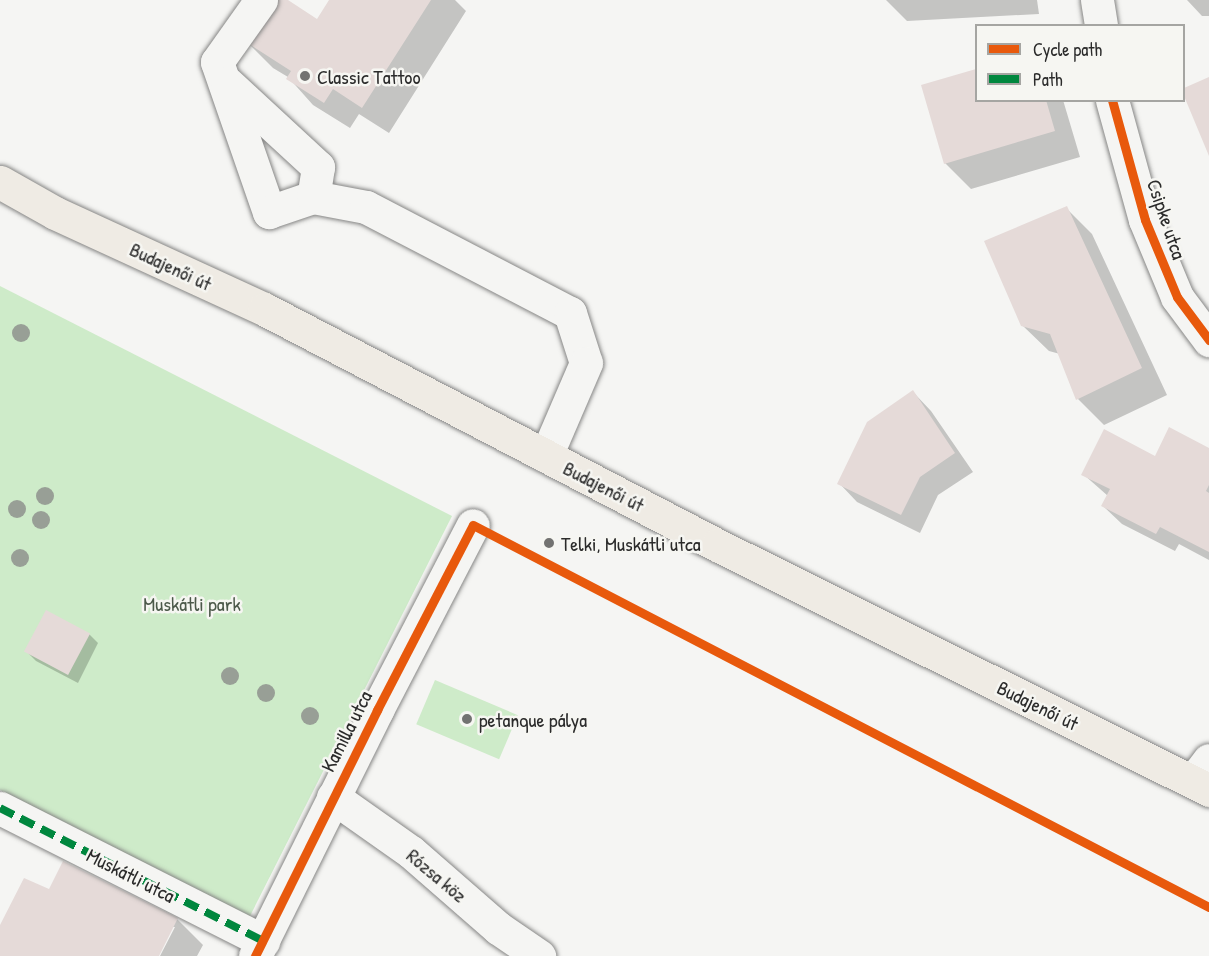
<!DOCTYPE html>
<meta charset="utf-8">
<style>
body{margin:0}
#map{position:relative;width:1209px;height:956px;overflow:hidden;background:#f5f5f3;font-family:"Patrick Hand",sans-serif}
div>[style]{position:absolute}
[style*='--x']{left:calc(var(--x)*1px);top:calc(var(--y)*1px);width:calc(var(--w)*1px);rotate:calc(var(--a)*1deg)}
.green>*{inset:0;background:#ceebc9;transform-origin:0 0}
.shadow>*{inset:0;background:#0003}
.building>*{inset:0;background:#e5dad8;transform-origin:0 0}
.roads{filter:drop-shadow(0 0 2px #868685) drop-shadow(0 0 2px #868685)}
.minor>*{height:33px;margin:-16.5px;padding:0 16.5px;transform-origin:16.5px;border-radius:16.5px;background:#f5f5f3}
.major>*{height:33px;margin:-16.5px;padding:0 16.5px;transform-origin:16.5px;border-radius:16.5px;background:#efebe4}
.quiet>*{height:8px;margin-top:-4px;transform-origin:0;background:repeating-linear-gradient(90deg,#00873e 0 15px,transparent 0 23px)}
.cycleway>*{height:9px;margin:-4.5px;padding:0 4.5px;transform-origin:4.5px;border-radius:4.5px;background:#e8590c}
.trees>*{width:18px;height:18px;margin:-9px;border-radius:50%;background:#989f96}
.dots>*{width:16px;height:16px;translate:-50% -50%;box-sizing:border-box;border:3px solid #f6f6f2;border-radius:50%}
span{translate:-50% -50%;white-space:nowrap;text-align:center;line-height:1.15;-webkit-text-stroke:5px #f6f6f2;paint-order:stroke}
.poi-label{font-size:20px;color:#2b2b2b}
.left{translate:0 -50%;text-align:left}
.street-label{font-size:20px;color:#2b2b2b}
.park-label{font-size:20px;color:#4c594a}
.legend{position:absolute;left:975px;top:24px;width:210px;height:78px;box-sizing:border-box;background:#f6f6f2;border:2px solid #a5a5a2;margin:0;padding:8px 10px;list-style:none;font-size:18px;color:#2b2b2b}
.legend li{display:flex;align-items:center;gap:12px;height:30px}
.legend b{width:30px;border:2px solid #a5a5a2}
</style>
<div id="map">
<div class="green">
<div style="clip-path:polygon(0 286px,452px 516px,249px 918px,0 790px)"></div>
<div style="left:435px;top:680px;width:90px;height:48px;rotate:23deg"></div>
</div>
<div class="shadow">
<div style="clip-path:polygon(285px 0,318px 21px,331px 0,455px 0,466px 11px,389px 133px,359px 114px,350px 128px,313px 105px,288px 77px,273px 68px,247px 42px)"></div>
<div style="clip-path:polygon(886px 0,1037px 0,1039px 14px,907px 21px)"></div>
<div style="clip-path:polygon(1187px 0,1209px 0,1209px 16px,1202px 16px)"></div>
<div style="clip-path:polygon(976px 70px,976px 100px,1063px 100px,1080px 157px,971px 189px,945px 163px,923px 86px)"></div>
<div style="clip-path:polygon(1066px 208px,1092px 234px,1167px 395px,1104px 425px,1078px 399px,1060px 354px,1049px 351px,1022px 325px)"></div>
<div style="clip-path:polygon(913px 392px,931px 411px,973px 472px,938px 495px,920px 533px,857px 502px,839px 483px)"></div>
<div style="clip-path:polygon(1209px 449px,1209px 560px,1179px 544px,1175px 551px,1122px 524px,1103px 506px,1108px 496px,1083px 474px)"></div>
<div style="clip-path:polygon(89px 634px,98px 643px,78px 683px,36px 661px,27px 652px)"></div>
<div style="clip-path:polygon(49px 891px,177px 919px,203px 945px,197px 956px,160px 956px,175px 927px,171px 927px,157px 956px,0 956px,0 929px)"></div>
</div>
<div class="building">
<div style="clip-path:polygon(272px 0,288px 0,317px 19px,329px 0,431px 0,362px 108px,333px 89px,324px 103px,286px 79px,291px 71px,246px 42px)"></div>
<div style="clip-path:polygon(976px 69px,976px 100px,1046px 100px,1055px 131px,944px 164px,921px 85px)"></div>
<div style="clip-path:polygon(1209px 77px,1209px 156px,1184px 96px,1184px 88px)"></div>
<div style="clip-path:polygon(1067px 206px,1142px 368px,1076px 400px,1050px 334px,1021px 326px,984px 241px)"></div>
<div style="clip-path:polygon(913px 390px,955px 453px,920px 477px,901px 515px,837px 484px,867px 422px)"></div>
<div style="clip-path:polygon(1169px 427px,1209px 448px,1209px 485px,1206px 491px,1209px 493px,1209px 552px,1160px 527px,1156px 534px,1101px 506px,1110px 489px,1081px 475px,1104px 429px,1155px 456px)"></div>
<div style="left:46px;top:610px;width:50px;height:47px;rotate:28deg"></div>
<div style="clip-path:polygon(63px 861px,178px 918px,159px 956px,0 956px,0 925px,24px 878px,49px 889px)"></div>
</div>
<div class="roads">
<div class="minor">
<div style="--x:261;--y:0;--w:76;--a:125.4"></div>
<div style="--x:217;--y:62;--w:159;--a:70.9"></div>
<div style="--x:269;--y:212;--w:46;--a:-18.8"></div>
<div style="--x:313;--y:197;--w:54;--a:10.7"></div>
<div style="--x:366;--y:207;--w:230;--a:27.5"></div>
<div style="--x:570;--y:313;--w:52;--a:72.3"></div>
<div style="--x:586;--y:363;--w:101;--a:113.3"></div>
<div style="--x:1097;--y:0;--w:26;--a:81"></div>
<div style="--x:227;--y:83;--w:124;--a:42.7"></div>
<div style="--x:318;--y:167;--w:30;--a:99"></div>
<div style="--x:1112;--y:100;--w:124;--a:74.6"></div>
<div style="--x:1145;--y:220;--w:83;--a:67.4"></div>
<div style="--x:1177;--y:297;--w:54;--a:53.3"></div>
<div style="--x:1193;--y:781;--w:26;--a:-53"></div>
<div style="--x:333;--y:797;--w:95;--a:35.2"></div>
<div style="--x:411;--y:852;--w:116;--a:41.1"></div>
<div style="--x:498;--y:928;--w:50;--a:34.3"></div>
<div style="--x:0;--y:808;--w:295;--a:26.8"></div>
<div style="--x:255;--y:956;--w:275;--a:-63.6"></div>
<div style="--x:377;--y:710;--w:208;--a:-62.6"></div>
</div>
<div class="major">
<div style="--x:0;--y:182;--w:63;--a:29.4"></div>
<div style="--x:55;--y:213;--w:230;--a:24.7"></div>
<div style="--x:264;--y:309;--w:511;--a:27.52"></div>
<div style="--x:717;--y:545;--w:550;--a:26.47"></div>
</div>
</div>
<div class="quiet">
<div style="--x:0;--y:808;--w:295;--a:26.8"></div>
</div>
<div class="cycleway">
<div style="--x:1112;--y:100;--w:124;--a:74.6"></div>
<div style="--x:1145;--y:220;--w:83;--a:67.4"></div>
<div style="--x:1177;--y:297;--w:54;--a:53.3"></div>
<div style="--x:255;--y:956;--w:275;--a:-63.6"></div>
<div style="--x:377;--y:710;--w:208;--a:-62.6"></div>
<div style="--x:473;--y:525;--w:829;--a:27.43"></div>
</div>
<div class="trees">
<div style="left:21px;top:333px"></div>
<div style="left:45px;top:496px"></div>
<div style="left:17px;top:509px"></div>
<div style="left:41px;top:520px"></div>
<div style="left:20px;top:558px"></div>
<div style="left:230px;top:676px"></div>
<div style="left:266px;top:693px"></div>
<div style="left:310px;top:716px"></div>
</div>
<div class="dots">
<div style="left:305px;top:76px;background:#727271"></div>
<div style="left:549px;top:543px;background:#727271"></div>
<div style="left:467px;top:719px;background:#727271"></div>
</div>
<div class="poi-label">
<span class="left" style="left:317px;top:76px">Classic Tattoo</span>
<span class="left" style="left:561px;top:543px">Telki, Muskátli utca</span>
<span class="left" style="left:479px;top:719px">petanque pálya</span>
</div>
<div class="street-label">
<span style="left:1167px;top:219px;rotate:71deg">Csipke utca</span>
<span style="left:171px;top:266px;rotate:25deg">Budajenői út</span>
<span style="left:604px;top:486px;rotate:27deg">Budajenői út</span>
<span style="left:1038px;top:705px;rotate:26deg">Budajenői út</span>
<span style="left:346px;top:731px;rotate:-63deg">Kamilla utca</span>
<span style="left:131px;top:875px;rotate:27deg">Muskátli utca</span>
<span style="left:437px;top:875px;rotate:40deg">Rózsa köz</span>
</div>
<div class="park-label">
<span style="left:192px;top:603px">Muskátli park</span>
</div>
<ul class="legend">
<li><b style="height:8px;background:#e8590c"></b>Cycle path</li>
<li><b style="height:8px;background:#00873e"></b>Path</li>
</ul>
</div>
